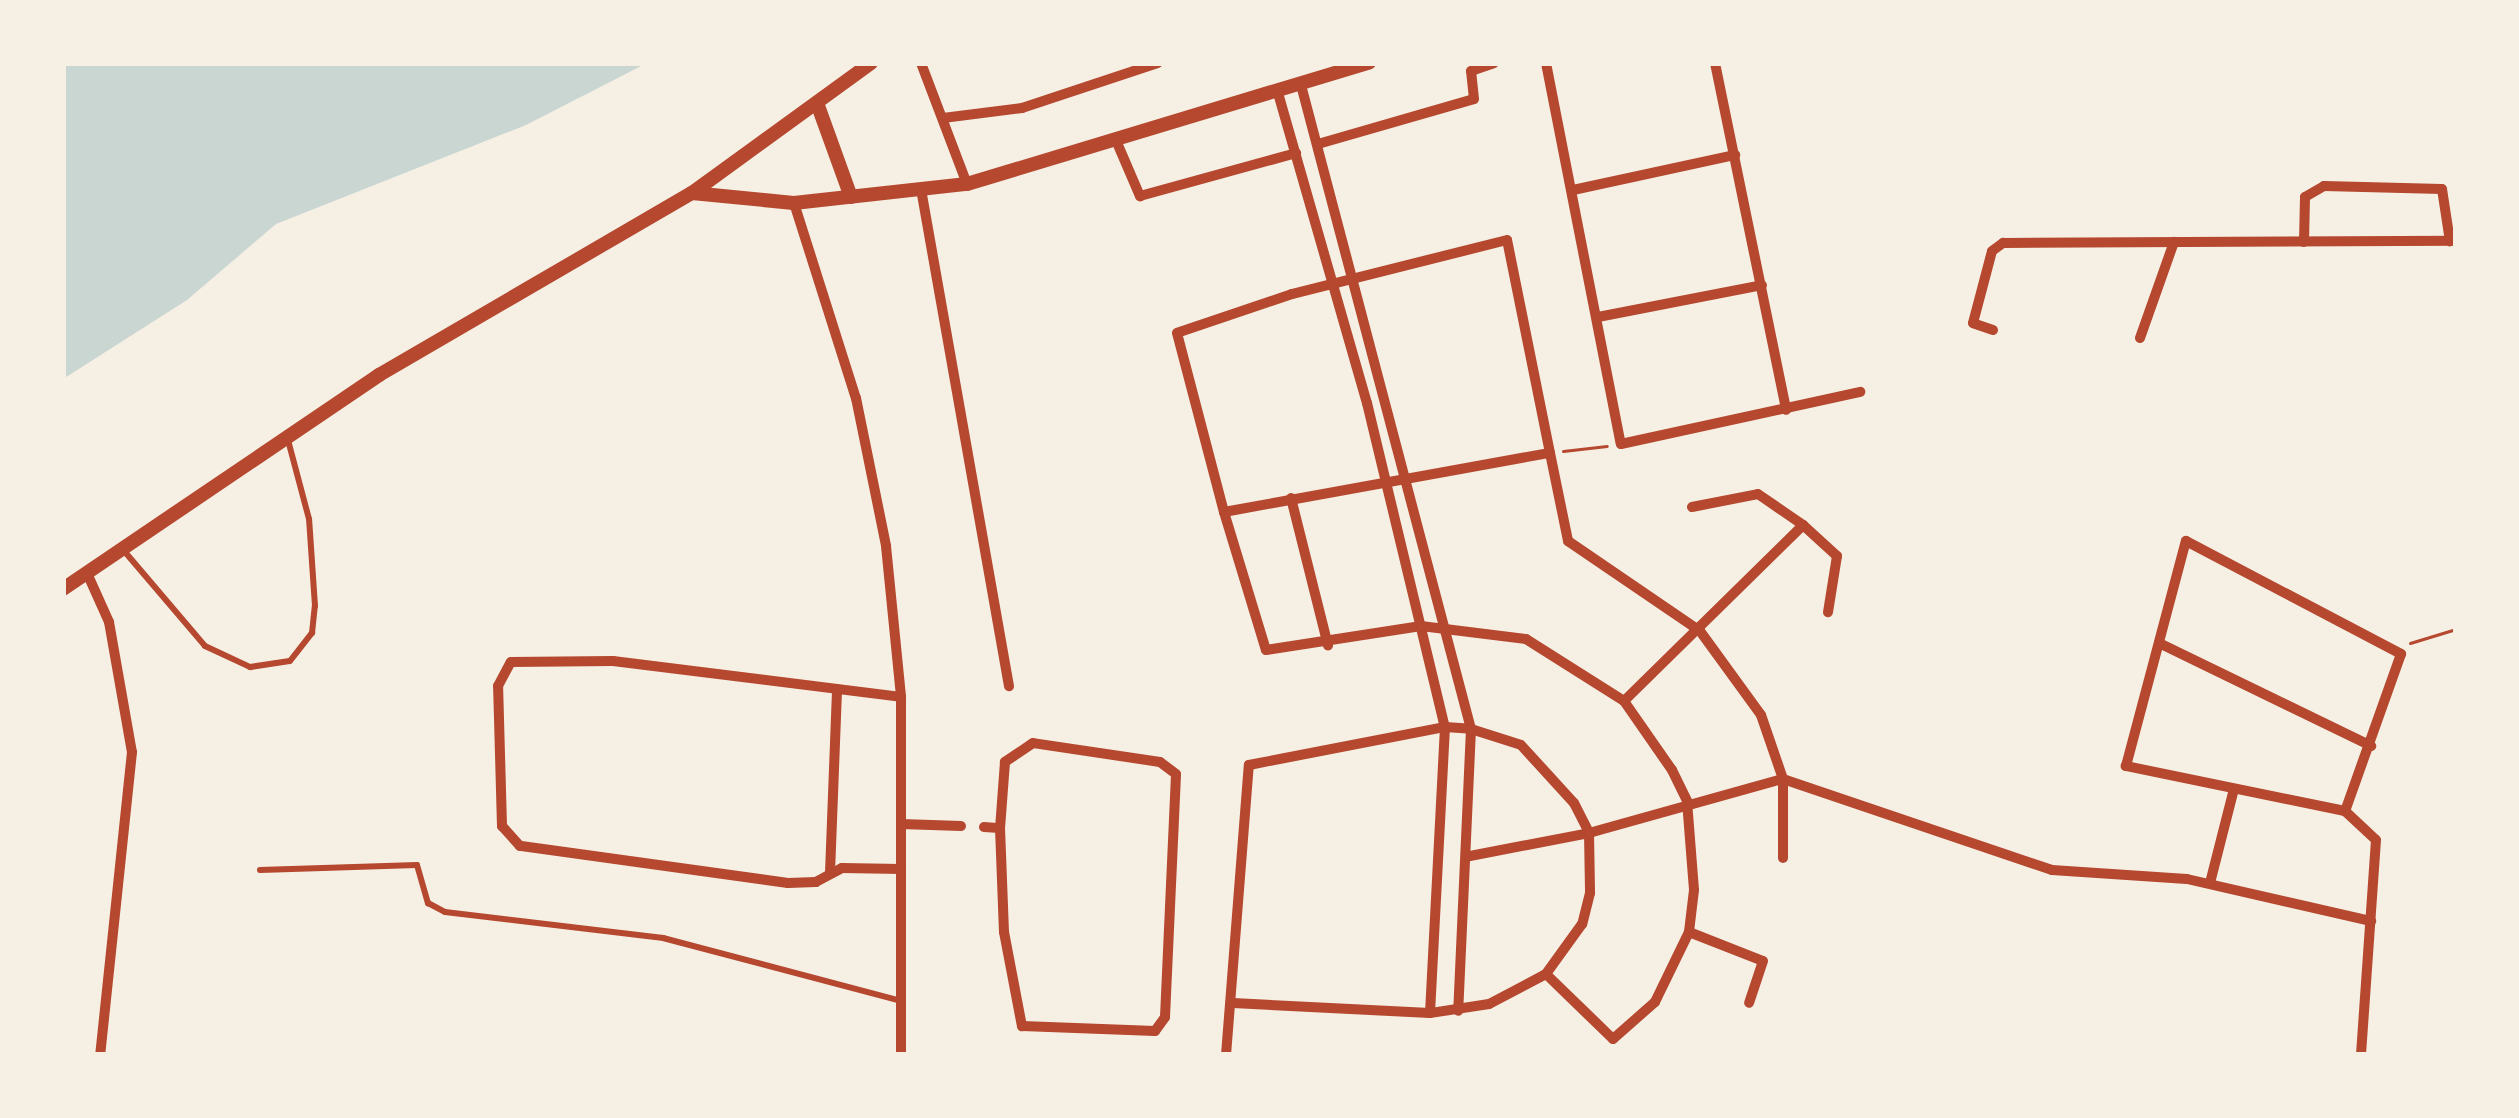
<!DOCTYPE html>
<style>
body{margin:0}
#map{position:relative;width:2519px;height:1118px;overflow:hidden;background:#f6efe4;font-family:"Noto Sans",sans-serif}
div>[style]{position:absolute}
[style*='--x']{left:calc(var(--x)*1px);top:calc(var(--y)*1px);width:calc(var(--w)*1px);rotate:calc(var(--a)*1deg)}
.water>*{inset:0;background:#c9d6d2}
.path>*{height:3px;margin:-1.5px;padding:0 1.5px;transform-origin:1.5px;border-radius:1.5px;background:#b5482f}
.service>*{height:6px;margin:-3px;padding:0 3px;transform-origin:3px;border-radius:3px;background:#b5482f}
.minor>*{height:10px;margin:-5px;padding:0 5px;transform-origin:5px;border-radius:5px;background:#b5482f}
.tertiary>*{height:14px;margin:-7px;padding:0 7px;transform-origin:7px;border-radius:7px;background:#b5482f}
span{translate:-50% -50%;white-space:nowrap;text-align:center;line-height:1.15;-webkit-text-stroke:12px #f6efe4;paint-order:stroke}
.frame{position:absolute;inset:0;border:66px solid #f6efe4;pointer-events:none}
</style>
<div id="map">
<div class="water">
<div style="clip-path:polygon(63px 63px,647px 63px,526px 125px,276px 224px,187px 300px,63px 379px)"></div>
</div>
<div class="path">
<div style="--x:1563;--y:451;--w:44;--a:-6.5"></div>
<div style="--x:2410;--y:643;--w:48;--a:-16.9"></div>
</div>
<div class="service">
<div style="--x:125;--y:552;--w:123;--a:49.6"></div>
<div style="--x:205;--y:646;--w:50;--a:25"></div>
<div style="--x:250;--y:667;--w:40;--a:-8.5"></div>
<div style="--x:290;--y:661;--w:36;--a:-52"></div>
<div style="--x:312;--y:633;--w:27;--a:-84"></div>
<div style="--x:315;--y:606;--w:87;--a:-93.9"></div>
<div style="--x:309;--y:519;--w:82;--a:-104.9"></div>
<div style="--x:260;--y:870;--w:157;--a:-1.8"></div>
<div style="--x:417;--y:865;--w:40;--a:74"></div>
<div style="--x:428;--y:903;--w:19;--a:28"></div>
<div style="--x:445;--y:912;--w:220;--a:6.8"></div>
<div style="--x:663;--y:938;--w:246;--a:14.8"></div>
</div>
<div class="minor">
<div style="--x:921;--y:63;--w:129;--a:69.2"></div>
<div style="--x:1546;--y:63;--w:388;--a:78.9"></div>
<div style="--x:1621;--y:444;--w:245;--a:-12.3"></div>
<div style="--x:1715;--y:63;--w:354;--a:78.4"></div>
<div style="--x:1301;--y:85;--w:666;--a:75.21"></div>
<div style="--x:1471;--y:729;--w:282;--a:92.6"></div>
<div style="--x:1278;--y:93;--w:323;--a:74"></div>
<div style="--x:1367;--y:403;--w:333;--a:76.5"></div>
<div style="--x:1445;--y:727;--w:286;--a:93"></div>
<div style="--x:943;--y:118;--w:80;--a:-7.2"></div>
<div style="--x:1022;--y:108;--w:143;--a:-18.3"></div>
<div style="--x:1318;--y:144;--w:162;--a:-16.1"></div>
<div style="--x:1474;--y:99;--w:28;--a:-96"></div>
<div style="--x:1471;--y:71;--w:24;--a:-19"></div>
<div style="--x:1118;--y:145;--w:56;--a:66.7"></div>
<div style="--x:1140;--y:196;--w:162;--a:-15.4"></div>
<div style="--x:921;--y:189;--w:505;--a:79.96"></div>
<div style="--x:1573;--y:190;--w:166;--a:-12.2"></div>
<div style="--x:794;--y:203;--w:205;--a:72.4"></div>
<div style="--x:856;--y:398;--w:151;--a:78.5"></div>
<div style="--x:886;--y:546;--w:152;--a:84.3"></div>
<div style="--x:901;--y:697;--w:358;--a:90"></div>
<div style="--x:2304;--y:242;--w:45;--a:-88.7"></div>
<div style="--x:2305;--y:197;--w:22;--a:-30"></div>
<div style="--x:2324;--y:186;--w:118;--a:1.5"></div>
<div style="--x:2442;--y:189;--w:53;--a:81.3"></div>
<div style="--x:1598;--y:317;--w:167;--a:-11"></div>
<div style="--x:1993;--y:330;--w:21;--a:-161"></div>
<div style="--x:1973;--y:323;--w:74;--a:-75.2"></div>
<div style="--x:1992;--y:251;--w:14;--a:-36"></div>
<div style="--x:2003;--y:243;--w:453;--a:-0.3"></div>
<div style="--x:2140;--y:338;--w:102;--a:-70.5"></div>
<div style="--x:1550;--y:453;--w:90;--a:78.4"></div>
<div style="--x:1568;--y:541;--w:160;--a:34.3"></div>
<div style="--x:1700;--y:631;--w:104;--a:54"></div>
<div style="--x:1761;--y:715;--w:68;--a:71"></div>
<div style="--x:1783;--y:779;--w:79;--a:90"></div>
<div style="--x:1291;--y:498;--w:152;--a:75.9"></div>
<div style="--x:1692;--y:507;--w:67;--a:-11.1"></div>
<div style="--x:1758;--y:494;--w:55;--a:34.6"></div>
<div style="--x:1803;--y:525;--w:46;--a:42.4"></div>
<div style="--x:1837;--y:556;--w:57;--a:99.1"></div>
<div style="--x:1224;--y:512;--w:331;--a:-10.3"></div>
<div style="--x:1550;--y:453;--w:217;--a:-101.4"></div>
<div style="--x:1507;--y:240;--w:222;--a:165.9"></div>
<div style="--x:1292;--y:294;--w:121;--a:161.3"></div>
<div style="--x:1177;--y:333;--w:185;--a:75.3"></div>
<div style="--x:1224;--y:512;--w:144;--a:73.1"></div>
<div style="--x:1266;--y:650;--w:157;--a:-8.8"></div>
<div style="--x:1421;--y:626;--w:106;--a:7.1"></div>
<div style="--x:1526;--y:639;--w:116;--a:32.3"></div>
<div style="--x:1624;--y:701;--w:84;--a:55.2"></div>
<div style="--x:1672;--y:770;--w:34;--a:64"></div>
<div style="--x:1687;--y:801;--w:89;--a:85.5"></div>
<div style="--x:1694;--y:890;--w:42;--a:96.8"></div>
<div style="--x:1689;--y:932;--w:78;--a:115.9"></div>
<div style="--x:1655;--y:1002;--w:56;--a:138.6"></div>
<div style="--x:1613;--y:1039;--w:93;--a:-135.9"></div>
<div style="--x:2186;--y:541;--w:243;--a:27.7"></div>
<div style="--x:2401;--y:654;--w:167;--a:109.6"></div>
<div style="--x:2345;--y:811;--w:224;--a:-168.4"></div>
<div style="--x:2126;--y:766;--w:233;--a:-75.1"></div>
<div style="--x:87;--y:573;--w:54;--a:65.8"></div>
<div style="--x:109;--y:622;--w:132;--a:80"></div>
<div style="--x:132;--y:752;--w:305;--a:96"></div>
<div style="--x:2159;--y:643;--w:236;--a:25.9"></div>
<div style="--x:1624;--y:701;--w:251;--a:-44.5"></div>
<div style="--x:2345;--y:811;--w:42;--a:43.1"></div>
<div style="--x:2376;--y:840;--w:216;--a:94"></div>
<div style="--x:901;--y:824;--w:60;--a:1.9"></div>
<div style="--x:984;--y:827;--w:16;--a:4"></div>
<div style="--x:1000;--y:828;--w:104;--a:87.8"></div>
<div style="--x:1004;--y:932;--w:96;--a:79.2"></div>
<div style="--x:1022;--y:1026;--w:133;--a:2.2"></div>
<div style="--x:1155;--y:1031;--w:17;--a:-54"></div>
<div style="--x:1165;--y:1017;--w:243;--a:-87.4"></div>
<div style="--x:1176;--y:774;--w:20;--a:-143"></div>
<div style="--x:1160;--y:762;--w:128;--a:-171.5"></div>
<div style="--x:1033;--y:743;--w:34;--a:146"></div>
<div style="--x:1005;--y:762;--w:66;--a:94.3"></div>
<div style="--x:1470;--y:856;--w:121;--a:-10.9"></div>
<div style="--x:1589;--y:833;--w:201;--a:-15.6"></div>
<div style="--x:1783;--y:779;--w:284;--a:18.7"></div>
<div style="--x:2052;--y:870;--w:135;--a:3.8"></div>
<div style="--x:2187;--y:879;--w:189;--a:12.9"></div>
<div style="--x:901;--y:869;--w:59;--a:-179"></div>
<div style="--x:842;--y:868;--w:30;--a:152"></div>
<div style="--x:816;--y:882;--w:28;--a:178"></div>
<div style="--x:788;--y:883;--w:271;--a:-172.1"></div>
<div style="--x:520;--y:846;--w:27;--a:-132"></div>
<div style="--x:502;--y:826;--w:140;--a:-91.6"></div>
<div style="--x:498;--y:686;--w:27;--a:-62"></div>
<div style="--x:511;--y:662;--w:102;--a:-0.6"></div>
<div style="--x:613;--y:661;--w:290;--a:7.1"></div>
<div style="--x:830;--y:873;--w:184;--a:-87.8"></div>
<div style="--x:2210;--y:883;--w:97;--a:-75.7"></div>
<div style="--x:1689;--y:932;--w:79;--a:21.4"></div>
<div style="--x:1763;--y:961;--w:44;--a:108.4"></div>
<div style="--x:1226;--y:1055;--w:291;--a:-85.5"></div>
<div style="--x:1249;--y:765;--w:200;--a:-11"></div>
<div style="--x:1445;--y:727;--w:26;--a:4"></div>
<div style="--x:1471;--y:729;--w:52;--a:17.7"></div>
<div style="--x:1521;--y:745;--w:79;--a:47.6"></div>
<div style="--x:1574;--y:803;--w:34;--a:63"></div>
<div style="--x:1589;--y:833;--w:60;--a:89"></div>
<div style="--x:1590;--y:893;--w:32;--a:104"></div>
<div style="--x:1582;--y:924;--w:62;--a:125.8"></div>
<div style="--x:1546;--y:974;--w:64;--a:152.2"></div>
<div style="--x:1489;--y:1004;--w:60;--a:171.3"></div>
<div style="--x:1430;--y:1013;--w:197;--a:-177.1"></div>
</div>
<div class="tertiary">
<div style="--x:817;--y:103;--w:100;--a:70.1"></div>
<div style="--x:692;--y:193;--w:102;--a:5.6"></div>
<div style="--x:794;--y:203;--w:174;--a:-6.3"></div>
<div style="--x:967;--y:184;--w:420;--a:-16.8"></div>
<div style="--x:63;--y:589;--w:382;--a:-34.1"></div>
<div style="--x:379;--y:375;--w:362;--a:-30.2"></div>
<div style="--x:692;--y:193;--w:221;--a:-36"></div>
</div>
<div class="frame"></div>
</div>
